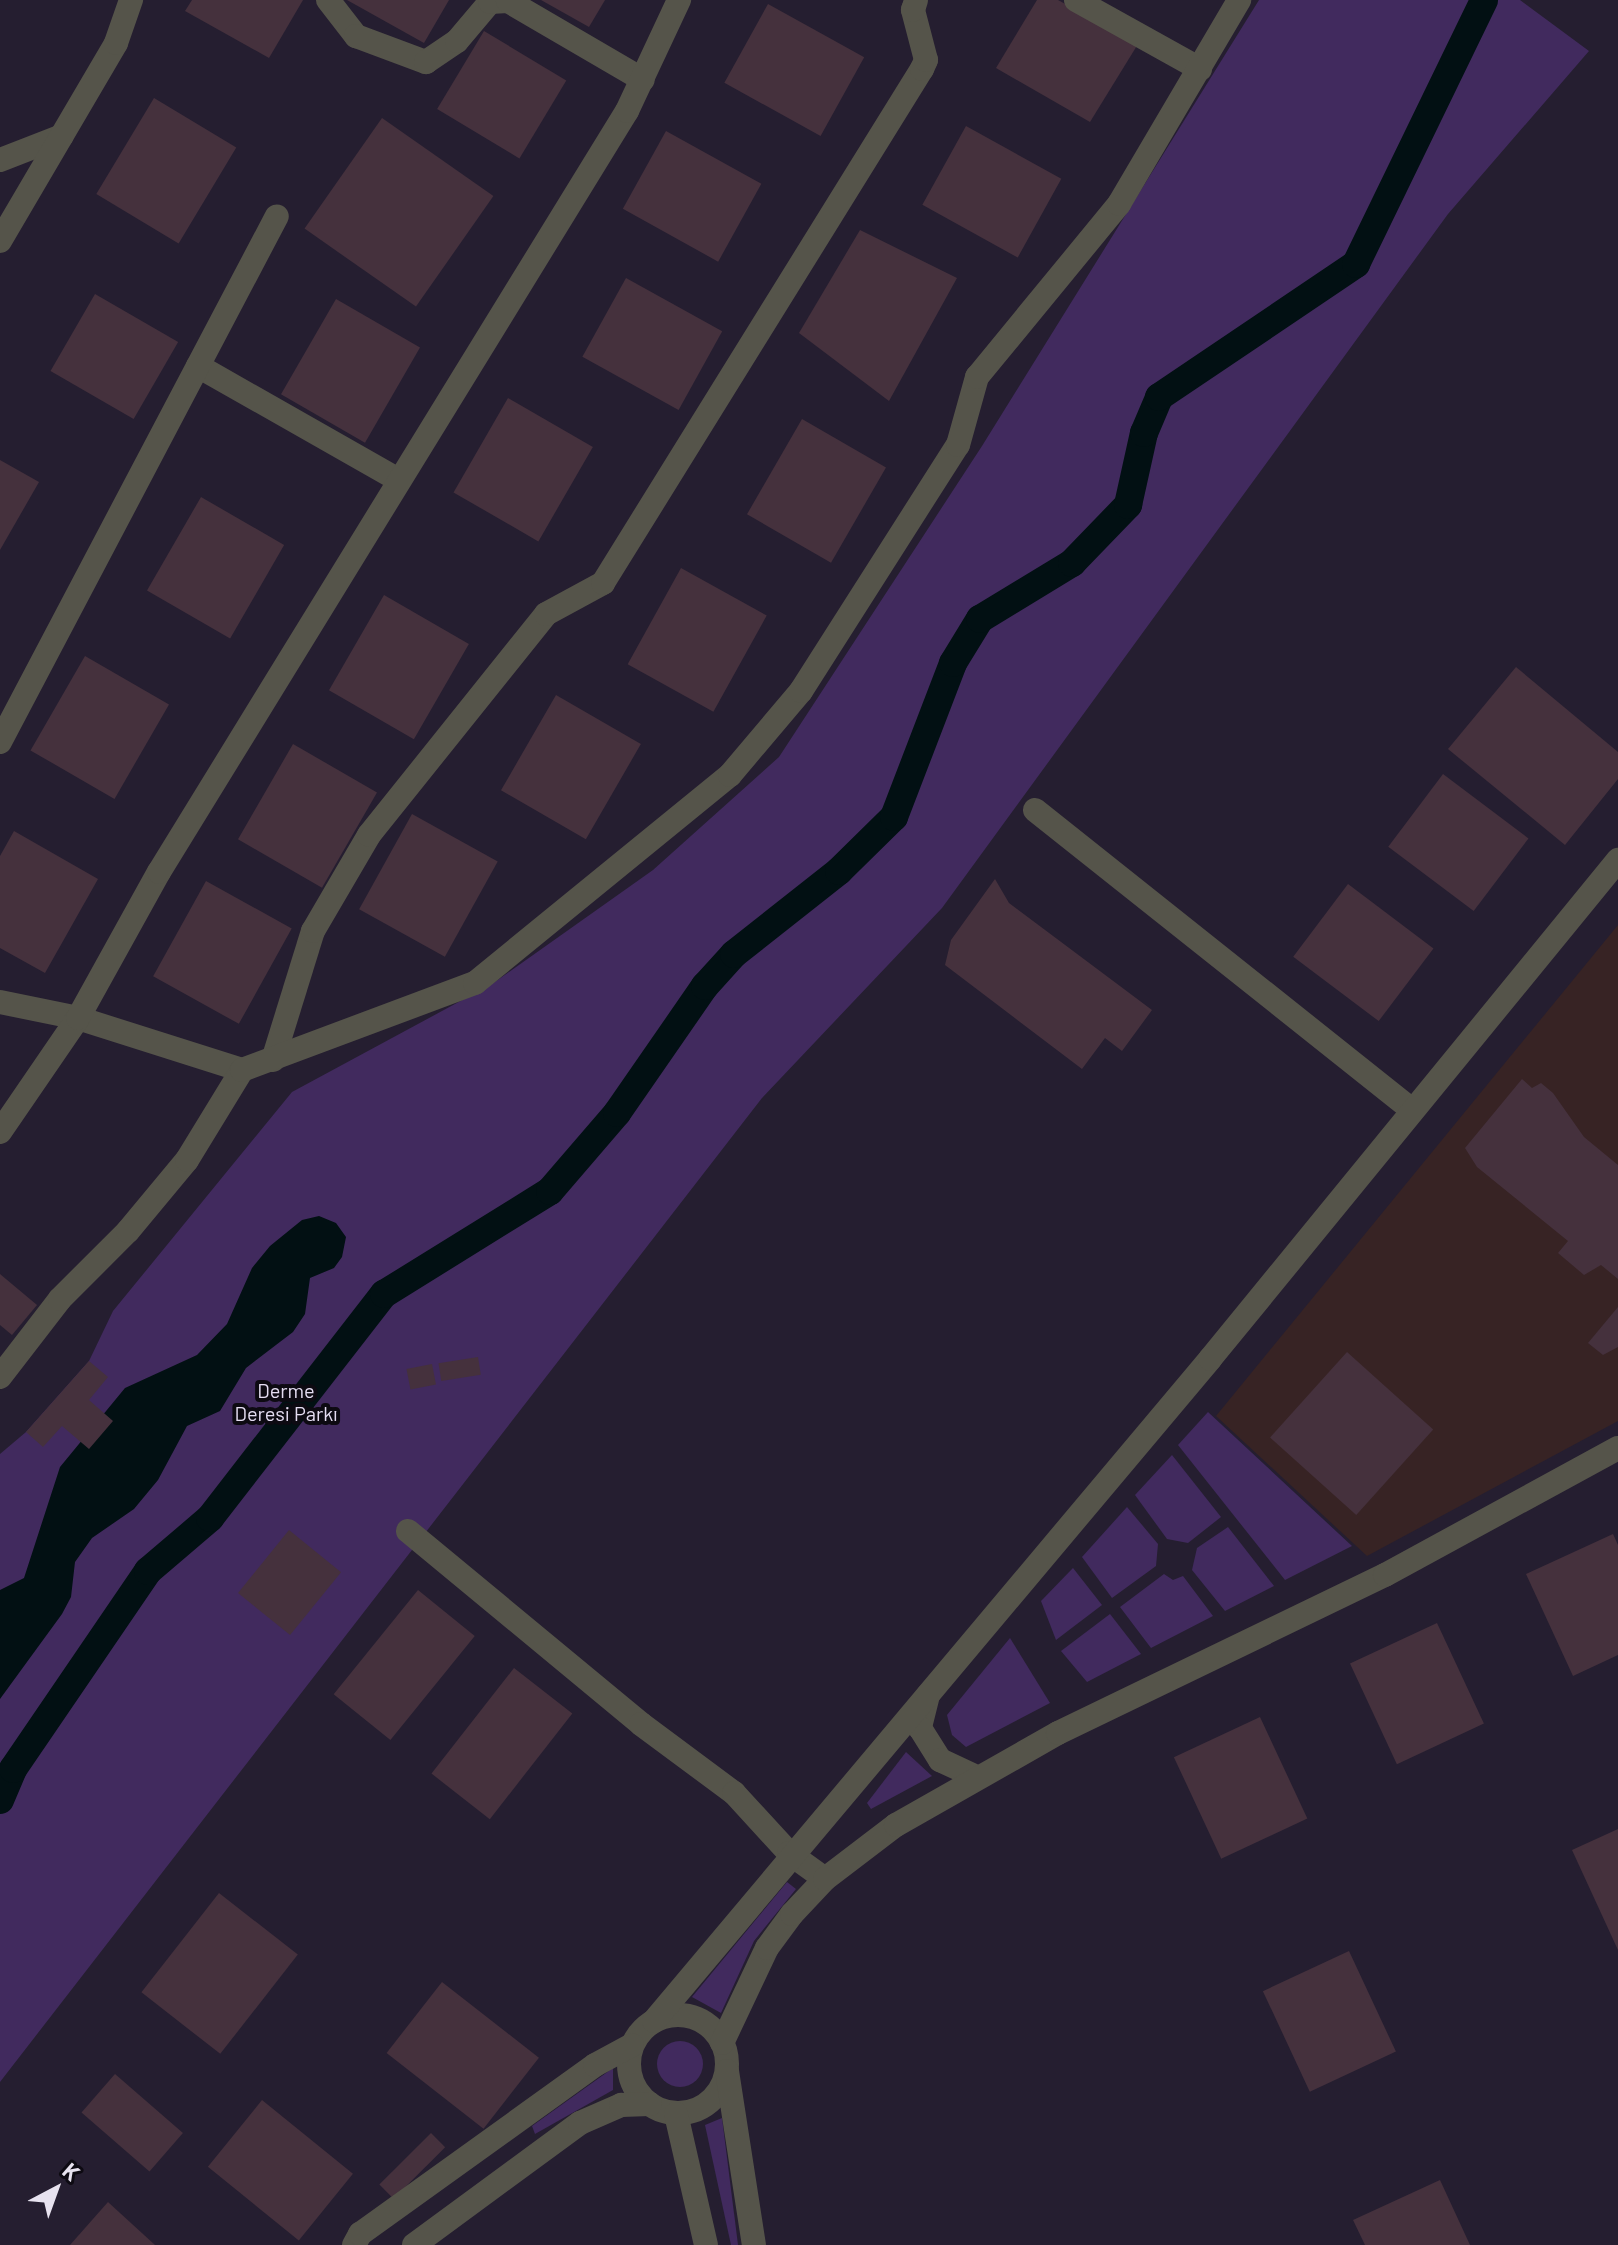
<!DOCTYPE html>
<meta charset="utf-8">
<style>
body{margin:0}
#map{position:relative;width:1618px;height:2245px;overflow:hidden;background:#251e30;font-family:Barlow,sans-serif}
div>[style]{position:absolute}
[style*='--x']{left:calc(var(--x)*1px);top:calc(var(--y)*1px);width:calc(var(--w)*1px);rotate:calc(var(--a)*1deg)}
.education>*{inset:0;background:#372324}
.green>*{inset:0;background:#412a5e}
.round{border-radius:50%}
.water>*{inset:0;background:#021013}
.canal>*{height:28px;margin:-14px;padding:0 14px;transform-origin:14px;border-radius:14px;background:#021013}
.building>*{inset:0;background:#45313d;transform-origin:0 0}
.minor>*{height:24px;margin:-12px;padding:0 12px;transform-origin:12px;border-radius:12px;background:#55544a}
.minor>.ring{margin:-12px;padding:0;box-sizing:content-box;background:none;border:24px solid #55544a;border-radius:50%}
span{translate:-50% -50%;white-space:nowrap;text-align:center;line-height:1.15;-webkit-text-stroke:8px #0d0a12;paint-order:stroke}
.park-label{font-size:20px;color:#e5ddf2}
.north{position:absolute;left:16px;top:2149px;width:80px;height:80px;-webkit-text-stroke:6px #0d0a12;paint-order:stroke;rotate:41deg;font-size:22px;font-weight:700;line-height:32px;text-align:center;color:#e7e2ef}
.north::after{content:'';display:block;margin:auto;width:28px;height:36px;background:#e7e2ef;clip-path:polygon(50% 0,100% 100%,50% 72%,0 100%)}
</style>
<div id="map">
<div class="education">
<div style="clip-path:polygon(1618px 925px,1618px 1421px,1367px 1556px,1216px 1416px)"></div>
</div>
<div class="green">
<div style="clip-path:polygon(1259px 0,1520px 0,1589px 51px,1448px 214px,942px 908px,762px 1098px,0 2082px,0 1454px,26px 1432px,89px 1361px,113px 1311px,292px 1092px,492px 984px,653px 870px,779px 757px,982px 446px)"></div>
<div style="clip-path:polygon(1208px 1412px,1352px 1546px,1285px 1580px,1178px 1445px)"></div>
<div style="clip-path:polygon(1172px 1455px,1221px 1517px,1188px 1543px,1167px 1539px,1135px 1495px)"></div>
<div style="clip-path:polygon(1127px 1507px,1158px 1544px,1156px 1566px,1112px 1598px,1082px 1557px)"></div>
<div style="clip-path:polygon(1228px 1527px,1274px 1586px,1225px 1611px,1192px 1570px,1197px 1548px)"></div>
<div style="clip-path:polygon(1073px 1568px,1102px 1605px,1056px 1640px,1041px 1601px)"></div>
<div style="clip-path:polygon(1164px 1574px,1173px 1580px,1183px 1576px,1213px 1616px,1151px 1648px,1120px 1607px)"></div>
<div style="clip-path:polygon(1110px 1614px,1141px 1654px,1087px 1682px,1061px 1651px)"></div>
<div style="clip-path:polygon(1010px 1638px,1050px 1703px,966px 1747px,952px 1735px,947px 1715px)"></div>
<div style="clip-path:polygon(906px 1752px,932px 1776px,871px 1809px,867px 1803px)"></div>
<div style="clip-path:polygon(787px 1882px,796px 1889px,754px 1941px,721px 2013px,692px 1997px)"></div>
<div class="round" style="left:657px;top:2041px;width:46px;height:46px"></div>
<div style="clip-path:polygon(613px 2068px,613px 2090px,535px 2134px,532px 2126px)"></div>
<div style="clip-path:polygon(722px 2118px,738px 2245px,731px 2245px,705px 2125px)"></div>
</div>
<div class="water">
<div style="clip-path:polygon(319px 1216px,336px 1223px,346px 1237px,342px 1257px,334px 1268px,310px 1278px,305px 1314px,293px 1332px,246px 1368px,220px 1411px,187px 1426px,158px 1480px,134px 1509px,92px 1538px,75px 1562px,71px 1597px,62px 1614px,0 1699px,0 1590px,24px 1578px,60px 1467px,125px 1388px,197px 1355px,227px 1324px,252px 1268px,270px 1246px,302px 1220px)"></div>
</div>
<div class="canal">
<div style="--x:0;--y:1800;--w:34;--a:-67"></div>
<div style="--x:13;--y:1769;--w:240;--a:-55.7"></div>
<div style="--x:148;--y:1571;--w:82;--a:-40.5"></div>
<div style="--x:210;--y:1518;--w:284;--a:-52.2"></div>
<div style="--x:384;--y:1294;--w:195;--a:-31.8"></div>
<div style="--x:550;--y:1191;--w:103;--a:-49.3"></div>
<div style="--x:617;--y:1113;--w:155;--a:-55.3"></div>
<div style="--x:705;--y:986;--w:43;--a:-47.8"></div>
<div style="--x:734;--y:954;--w:134;--a:-38.3"></div>
<div style="--x:839;--y:871;--w:77;--a:-44.5"></div>
<div style="--x:894;--y:817;--w:165;--a:-69"></div>
<div style="--x:953;--y:663;--w:52;--a:-58.5"></div>
<div style="--x:980;--y:619;--w:108;--a:-31.3"></div>
<div style="--x:1072;--y:563;--w:81;--a:-46"></div>
<div style="--x:1128;--y:505;--w:74;--a:-77.5"></div>
<div style="--x:1144;--y:433;--w:39;--a:-67"></div>
<div style="--x:1159;--y:397;--w:238;--a:-34"></div>
<div style="--x:1356;--y:264;--w:293;--a:-64.1"></div>
</div>
<div class="building">
<div style="clip-path:polygon(192px 0,303px 0,269px 58px,185px 11px)"></div>
<div style="clip-path:polygon(347px 0,449px 0,424px 43px)"></div>
<div style="clip-path:polygon(541px 0,605px 0,589px 27px)"></div>
<div style="clip-path:polygon(1037px 0,1058px 0,1138px 44px,1090px 122px,996px 68px)"></div>
<div style="left:768px;top:4px;width:110px;height:90px;rotate:29deg"></div>
<div style="left:484px;top:31px;width:96px;height:91px;rotate:31deg"></div>
<div style="left:154px;top:98px;width:96px;height:112px;rotate:31deg"></div>
<div style="left:382px;top:118px;width:136px;height:135px;rotate:35deg"></div>
<div style="left:966px;top:126px;width:109px;height:90px;rotate:29deg"></div>
<div style="left:666px;top:131px;width:109px;height:89px;rotate:29deg"></div>
<div style="clip-path:polygon(860px 230px,957px 278px,889px 401px,799px 333px)"></div>
<div style="left:626px;top:278px;width:110px;height:90px;rotate:29deg"></div>
<div style="left:95px;top:294px;width:96px;height:89px;rotate:30deg"></div>
<div style="left:336px;top:299px;width:97px;height:110px;rotate:30deg"></div>
<div style="left:508px;top:398px;width:98px;height:109px;rotate:30deg"></div>
<div style="left:802px;top:419px;width:97px;height:110px;rotate:30deg"></div>
<div style="clip-path:polygon(0 460px,39px 482px,0 550px)"></div>
<div style="left:201px;top:497px;width:96px;height:108px;rotate:30deg"></div>
<div style="left:681px;top:568px;width:98px;height:110px;rotate:29deg"></div>
<div style="left:384px;top:595px;width:98px;height:110px;rotate:30deg"></div>
<div style="left:85px;top:656px;width:97px;height:109px;rotate:30deg"></div>
<div style="clip-path:polygon(1516px 667px,1618px 752px,1618px 779px,1565px 845px,1448px 749px)"></div>
<div style="left:556px;top:695px;width:98px;height:110px;rotate:30deg"></div>
<div style="left:293px;top:744px;width:97px;height:110px;rotate:30deg"></div>
<div style="left:1443px;top:774px;width:107px;height:91px;rotate:37deg"></div>
<div style="left:412px;top:814px;width:98px;height:109px;rotate:29deg"></div>
<div style="clip-path:polygon(14px 831px,98px 879px,45px 973px,0 948px,0 856px)"></div>
<div style="clip-path:polygon(995px 879px,1009px 903px,1152px 1010px,1122px 1051px,1105px 1038px,1082px 1069px,945px 965px,951px 940px)"></div>
<div style="left:206px;top:881px;width:98px;height:109px;rotate:29deg"></div>
<div style="left:1348px;top:884px;width:107px;height:91px;rotate:37deg"></div>
<div style="clip-path:polygon(1522px 1079px,1532px 1088px,1541px 1083px,1553px 1093px,1584px 1137px,1618px 1165px,1618px 1279px,1601px 1265px,1584px 1275px,1558px 1253px,1568px 1241px,1477px 1167px,1465px 1148px)"></div>
<div style="clip-path:polygon(0 1274px,37px 1305px,12px 1335px,0 1325px)"></div>
<div style="clip-path:polygon(1618px 1307px,1618px 1347px,1603px 1355px,1588px 1343px)"></div>
<div style="left:1347px;top:1352px;width:116px;height:115px;rotate:42deg"></div>
<div style="left:478px;top:1357px;width:18px;height:40px;rotate:81deg"></div>
<div style="clip-path:polygon(89px 1361px,108px 1377px,89px 1400px,113px 1421px,89px 1449px,62px 1426px,43px 1447px,26px 1432px)"></div>
<div style="left:432px;top:1364px;width:21px;height:26px;rotate:79deg"></div>
<div style="left:289px;top:1530px;width:67px;height:81px;rotate:39deg"></div>
<div style="clip-path:polygon(1613px 1534px,1618px 1545px,1618px 1655px,1573px 1676px,1526px 1574px)"></div>
<div style="left:418px;top:1590px;width:73px;height:134px;rotate:39deg"></div>
<div style="left:1437px;top:1623px;width:111px;height:96px;rotate:65deg"></div>
<div style="left:514px;top:1668px;width:74px;height:134px;rotate:38deg"></div>
<div style="left:1260px;top:1717px;width:112px;height:95px;rotate:65deg"></div>
<div style="clip-path:polygon(1618px 1829px,1618px 1950px,1572px 1850px)"></div>
<div style="left:219px;top:1893px;width:100px;height:126px;rotate:38deg"></div>
<div style="left:1349px;top:1951px;width:111px;height:95px;rotate:65deg"></div>
<div style="left:442px;top:1982px;width:123px;height:90px;rotate:38deg"></div>
<div style="left:115px;top:2074px;width:90px;height:51px;rotate:41deg"></div>
<div style="left:262px;top:2100px;width:117px;height:86px;rotate:39deg"></div>
<div style="left:431px;top:2133px;width:20px;height:73px;rotate:45deg"></div>
<div style="clip-path:polygon(1440px 2180px,1470px 2245px,1365px 2245px,1353px 2220px)"></div>
<div style="clip-path:polygon(108px 2202px,155px 2245px,70px 2245px)"></div>
</div>
<div class="minor">
<div style="--x:328;--y:0;--w:46;--a:52.1"></div>
<div style="--x:356;--y:36;--w:75;--a:20.4"></div>
<div style="--x:426;--y:62;--w:37;--a:-34"></div>
<div style="--x:457;--y:41;--w:51;--a:-49.8"></div>
<div style="--x:490;--y:2;--w:18;--a:-3"></div>
<div style="--x:508;--y:1;--w:156;--a:30.3"></div>
<div style="--x:1076;--y:0;--w:142;--a:29.1"></div>
<div style="--x:0;--y:160;--w:66;--a:-21.2"></div>
<div style="--x:0;--y:241;--w:229;--a:-59.6"></div>
<div style="--x:116;--y:43;--w:46;--a:-70.8"></div>
<div style="--x:198;--y:366;--w:229;--a:29.6"></div>
<div style="--x:0;--y:742;--w:594;--a:-62.23"></div>
<div style="--x:1035;--y:810;--w:480;--a:38.5"></div>
<div style="--x:0;--y:1002;--w:80;--a:11.6"></div>
<div style="--x:78;--y:1018;--w:172;--a:17.6"></div>
<div style="--x:273;--y:1060;--w:135;--a:-72.8"></div>
<div style="--x:313;--y:931;--w:111;--a:-59.7"></div>
<div style="--x:369;--y:835;--w:283;--a:-51.3"></div>
<div style="--x:546;--y:614;--w:65;--a:-28.5"></div>
<div style="--x:603;--y:583;--w:605;--a:-58.18"></div>
<div style="--x:922;--y:69;--w:10;--a:-66"></div>
<div style="--x:926;--y:60;--w:52;--a:-104.6"></div>
<div style="--x:913;--y:10;--w:10;--a:-73"></div>
<div style="--x:0;--y:1132;--w:138;--a:-55.6"></div>
<div style="--x:78;--y:1018;--w:167;--a:-61"></div>
<div style="--x:159;--y:872;--w:893;--a:-58.41"></div>
<div style="--x:627;--y:111;--w:123;--a:-64.9"></div>
<div style="--x:0;--y:1377;--w:98;--a:-52.4"></div>
<div style="--x:60;--y:1299;--w:96;--a:-45"></div>
<div style="--x:128;--y:1231;--w:92;--a:-50.3"></div>
<div style="--x:187;--y:1160;--w:105;--a:-58.6"></div>
<div style="--x:242;--y:1070;--w:249;--a:-20.5"></div>
<div style="--x:475;--y:983;--w:329;--a:-39.2"></div>
<div style="--x:730;--y:775;--w:110;--a:-49.8"></div>
<div style="--x:801;--y:691;--w:292;--a:-57.5"></div>
<div style="--x:958;--y:445;--w:71;--a:-74.4"></div>
<div style="--x:977;--y:377;--w:224;--a:-50.6"></div>
<div style="--x:1119;--y:204;--w:237;--a:-59.5"></div>
<div style="--x:408;--y:1531;--w:303;--a:39.6"></div>
<div style="--x:641;--y:1724;--w:116;--a:36.6"></div>
<div style="--x:734;--y:1793;--w:81;--a:47.5"></div>
<div style="--x:789;--y:1853;--w:44;--a:35.8"></div>
<div style="--x:928;--y:1695;--w:34;--a:104"></div>
<div style="--x:920;--y:1728;--w:38;--a:58"></div>
<div style="--x:940;--y:1760;--w:40;--a:25"></div>
<div class="ring" style="left:629px;top:2015px;width:74px;height:74px"></div>
<div style="--x:654;--y:2021;--w:865;--a:-49.97"></div>
<div style="--x:1210;--y:1359;--w:645;--a:-50.73"></div>
<div style="--x:722;--y:2043;--w:105;--a:-64.7"></div>
<div style="--x:767;--y:1948;--w:42;--a:-53.7"></div>
<div style="--x:792;--y:1914;--w:48;--a:-46.7"></div>
<div style="--x:825;--y:1879;--w:89;--a:-37.3"></div>
<div style="--x:896;--y:1825;--w:186;--a:-29.6"></div>
<div style="--x:1058;--y:1733;--w:363;--a:-25.8"></div>
<div style="--x:1385;--y:1575;--w:265;--a:-28.6"></div>
<div style="--x:727;--y:2071;--w:176;--a:81.2"></div>
<div style="--x:676;--y:2114;--w:134;--a:77.1"></div>
<div style="--x:354;--y:2245;--w:13;--a:-61"></div>
<div style="--x:360;--y:2234;--w:289;--a:-35.7"></div>
<div style="--x:595;--y:2065;--w:42;--a:-28.4"></div>
<div style="--x:414;--y:2245;--w:206;--a:-36.3"></div>
<div style="--x:580;--y:2123;--w:45;--a:-23.7"></div>
<div style="--x:621;--y:2105;--w:29;--a:-2"></div>
</div>
<div class="park-label">
<span style="left:286px;top:1402px">Derme<br>Deresi Parkı</span>
</div>
<div class="north">K</div>
</div>
